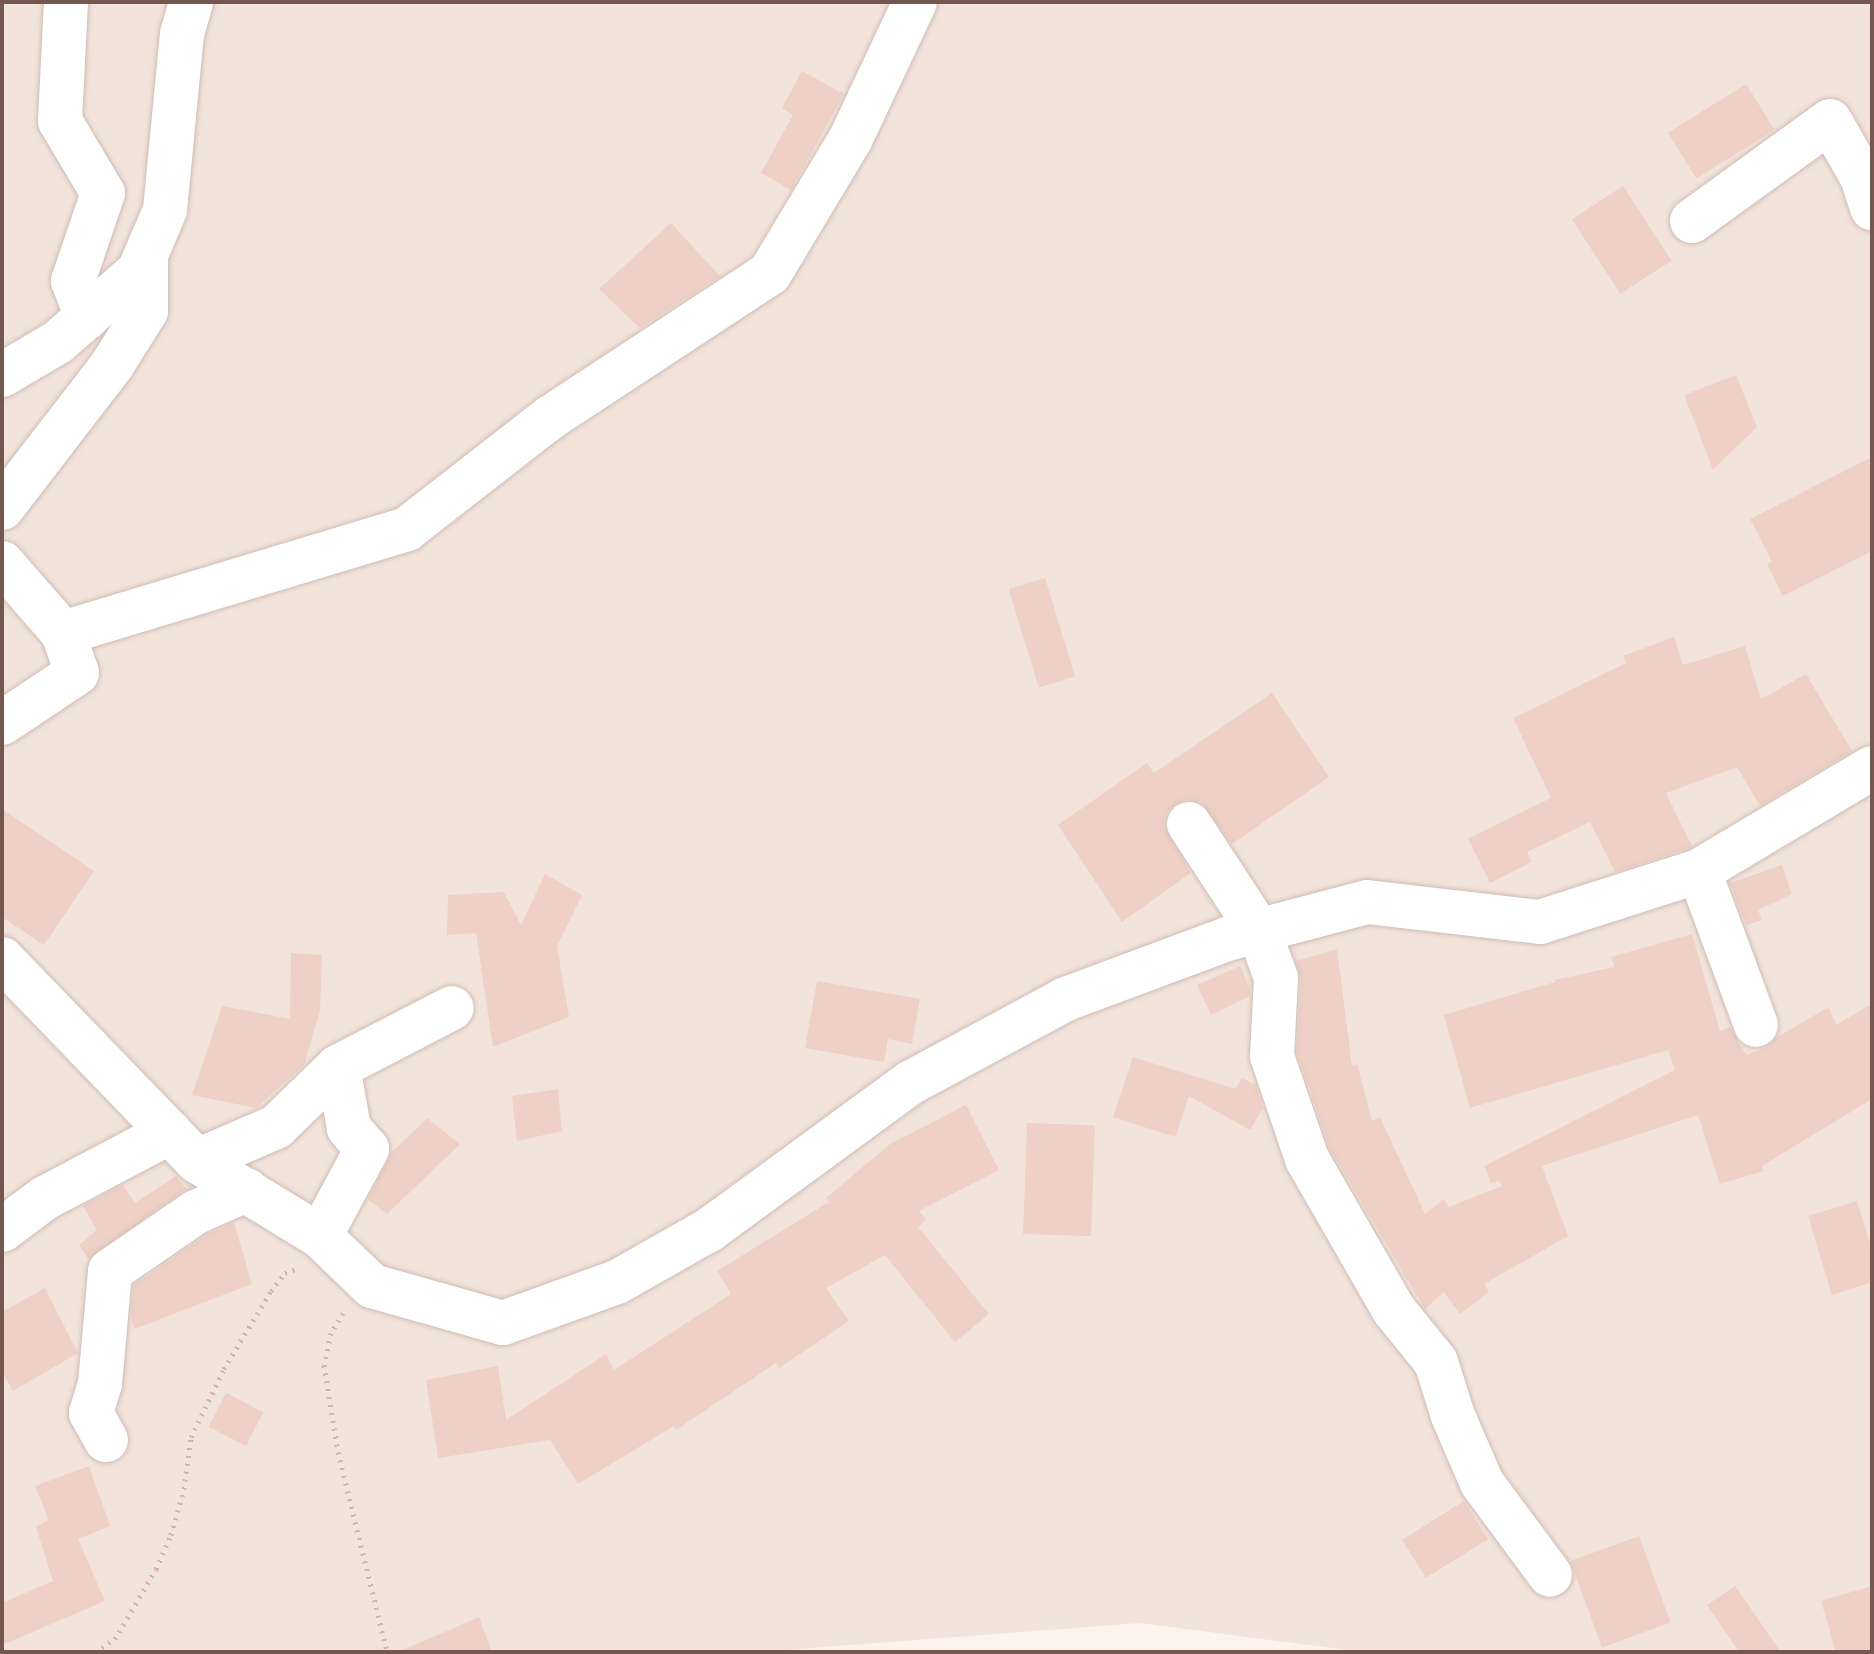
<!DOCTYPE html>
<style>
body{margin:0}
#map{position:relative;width:1874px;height:1654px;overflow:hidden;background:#fbf3ec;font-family:"Fira Sans",sans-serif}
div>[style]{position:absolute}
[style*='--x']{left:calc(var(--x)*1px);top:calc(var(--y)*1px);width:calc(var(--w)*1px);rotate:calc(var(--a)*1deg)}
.residential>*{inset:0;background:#f2e4db}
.building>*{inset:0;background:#eed0c6;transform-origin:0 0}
.path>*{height:5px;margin-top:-2.5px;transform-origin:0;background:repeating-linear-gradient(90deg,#d3b3a8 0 2px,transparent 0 8px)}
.roads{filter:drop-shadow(0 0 2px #cfbcb4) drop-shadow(0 0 2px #cfbcb4)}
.minor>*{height:44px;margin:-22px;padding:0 22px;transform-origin:22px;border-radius:22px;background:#fff}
span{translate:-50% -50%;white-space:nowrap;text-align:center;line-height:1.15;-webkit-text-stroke:6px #fef7f2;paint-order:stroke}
.frame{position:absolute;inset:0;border:4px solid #745850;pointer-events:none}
</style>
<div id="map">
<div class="residential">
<div style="clip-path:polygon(2px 2px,1872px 2px,1872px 1652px,1363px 1652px,1140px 1623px,759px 1652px,2px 1652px)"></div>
</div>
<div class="building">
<div style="clip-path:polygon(802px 71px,844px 94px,791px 190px,761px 173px,793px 115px,782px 108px)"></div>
<div style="left:1746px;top:84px;width:54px;height:92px;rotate:58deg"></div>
<div style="left:1623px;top:186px;width:89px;height:61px;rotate:57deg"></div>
<div style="clip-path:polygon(671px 223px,720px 276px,640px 328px,599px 289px)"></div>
<div style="clip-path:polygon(1736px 375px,1757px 427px,1713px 470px,1684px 395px)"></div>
<div style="clip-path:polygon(1872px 457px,1872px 551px,1783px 596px,1767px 564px,1772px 562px,1750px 519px)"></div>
<div style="left:1045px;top:578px;width:103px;height:38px;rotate:73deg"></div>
<div style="clip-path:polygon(1674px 637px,1683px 665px,1745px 646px,1761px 699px,1806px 674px,1852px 751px,1760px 806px,1737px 767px,1666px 793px,1692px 846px,1689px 848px,1615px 872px,1590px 822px,1527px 852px,1532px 862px,1490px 883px,1468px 839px,1551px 798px,1513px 718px,1626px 663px,1623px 656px)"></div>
<div style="clip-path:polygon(1272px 693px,1329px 777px,1232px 844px,1201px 802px,1187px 799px,1175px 804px,1166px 813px,1164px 826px,1191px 873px,1122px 922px,1058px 825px,1147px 763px,1154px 773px)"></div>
<div style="clip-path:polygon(2px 809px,94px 871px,44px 945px,2px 917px)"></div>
<div style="clip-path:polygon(1782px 865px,1792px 894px,1758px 910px,1762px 920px,1746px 925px,1730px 883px)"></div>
<div style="clip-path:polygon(545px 874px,582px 895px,557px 946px,569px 1017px,493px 1047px,476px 933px,447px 935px,448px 895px,504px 892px,521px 925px)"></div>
<div style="clip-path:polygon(1692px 934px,1720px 1031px,1730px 1027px,1746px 1055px,1765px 1048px,1777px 1037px,1829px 1007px,1836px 1025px,1872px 1004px,1872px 1099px,1762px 1166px,1763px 1171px,1720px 1184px,1698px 1115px,1542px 1166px,1568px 1236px,1484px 1284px,1489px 1292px,1460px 1314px,1444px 1292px,1425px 1309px,1330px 1149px,1297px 1052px,1301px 979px,1296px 961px,1337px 949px,1352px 1065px,1357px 1064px,1372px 1121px,1380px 1117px,1425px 1214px,1444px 1199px,1449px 1207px,1502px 1186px,1499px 1181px,1491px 1183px,1484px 1166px,1675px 1070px,1668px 1050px,1470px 1108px,1444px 1015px,1555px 982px,1555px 980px,1614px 967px,1611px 957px)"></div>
<div style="clip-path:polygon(291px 953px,322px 955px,320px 1010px,304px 1065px,256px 1108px,192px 1095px,222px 1006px,290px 1019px)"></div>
<div style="clip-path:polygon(1240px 966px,1250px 989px,1250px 996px,1211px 1015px,1197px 985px)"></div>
<div style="clip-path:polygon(817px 981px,920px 999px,912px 1044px,888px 1039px,884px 1062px,805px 1048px)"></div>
<div style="clip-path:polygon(1133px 1057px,1235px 1089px,1242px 1078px,1256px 1085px,1263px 1108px,1250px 1130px,1189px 1096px,1175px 1137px,1113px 1117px)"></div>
<div style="clip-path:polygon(558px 1089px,562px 1131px,517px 1141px,512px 1096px)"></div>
<div style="clip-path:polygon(966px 1105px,999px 1170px,919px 1211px,926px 1220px,918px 1227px,989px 1314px,955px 1342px,885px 1255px,826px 1288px,849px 1321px,779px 1368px,776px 1363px,676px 1430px,674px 1426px,578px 1484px,550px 1440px,438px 1458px,426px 1380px,498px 1366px,506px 1420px,606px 1354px,614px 1370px,731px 1294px,717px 1271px,829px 1202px,826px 1198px,890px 1144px)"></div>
<div style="clip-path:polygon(427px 1118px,460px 1144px,387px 1214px,368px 1200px,391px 1153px)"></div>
<div style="left:1027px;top:1123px;width:68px;height:111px;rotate:2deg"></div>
<div style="clip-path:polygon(176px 1176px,186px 1189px,88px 1259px,79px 1245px,97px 1230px,83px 1206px,123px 1185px,135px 1203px)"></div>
<div style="clip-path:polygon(1857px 1201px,1872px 1250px,1872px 1282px,1832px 1295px,1808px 1216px)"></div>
<div style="clip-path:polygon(234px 1223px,252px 1284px,134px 1329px,131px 1315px,134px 1285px,208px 1234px)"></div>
<div style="clip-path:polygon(45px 1288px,78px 1353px,13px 1391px,2px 1371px,2px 1312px)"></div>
<div style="left:226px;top:1393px;width:42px;height:38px;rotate:27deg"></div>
<div style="clip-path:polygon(89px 1466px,110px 1526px,78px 1539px,105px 1601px,2px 1645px,2px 1603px,53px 1581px,36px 1527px,49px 1520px,35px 1486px)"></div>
<div style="left:1464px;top:1501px;width:45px;height:73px;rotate:58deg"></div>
<div style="left:1639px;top:1536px;width:92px;height:73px;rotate:70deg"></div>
<div style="clip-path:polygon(1735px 1586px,1781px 1652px,1739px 1652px,1707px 1605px)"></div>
<div style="clip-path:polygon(1872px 1586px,1872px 1652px,1836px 1652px,1821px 1601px)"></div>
<div style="clip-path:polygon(479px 1617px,492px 1652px,398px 1652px)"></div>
</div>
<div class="path">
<div style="--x:343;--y:1313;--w:23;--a:121"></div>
<div style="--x:331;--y:1333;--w:33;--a:102"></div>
<div style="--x:324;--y:1365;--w:88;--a:80.9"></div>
<div style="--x:338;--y:1452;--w:206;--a:76.2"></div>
<div style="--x:95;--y:1652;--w:24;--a:-33"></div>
<div style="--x:115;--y:1639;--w:81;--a:-59.6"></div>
<div style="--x:156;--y:1569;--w:37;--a:-66"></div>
<div style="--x:171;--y:1535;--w:48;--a:-74.2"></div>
<div style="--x:184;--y:1489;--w:52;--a:-82.3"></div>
<div style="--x:191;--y:1437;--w:76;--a:-64.1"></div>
<div style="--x:224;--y:1369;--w:91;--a:-58.9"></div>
<div style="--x:271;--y:1291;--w:23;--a:-52"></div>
<div style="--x:285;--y:1273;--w:12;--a:-20"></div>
</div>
<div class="roads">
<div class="minor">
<div style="--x:66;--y:2;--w:119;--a:92.9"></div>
<div style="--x:60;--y:121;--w:84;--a:59.2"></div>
<div style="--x:103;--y:193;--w:93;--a:108.8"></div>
<div style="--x:73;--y:281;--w:39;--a:69"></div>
<div style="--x:1692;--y:221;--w:170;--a:-35.9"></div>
<div style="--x:1830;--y:121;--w:64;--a:60.3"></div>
<div style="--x:1862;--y:177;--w:33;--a:72"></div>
<div style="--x:2;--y:375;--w:65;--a:-30.5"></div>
<div style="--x:58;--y:342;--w:108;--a:-41.2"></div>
<div style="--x:139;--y:271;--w:66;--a:-66.9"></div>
<div style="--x:165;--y:210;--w:177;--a:-84.5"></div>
<div style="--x:182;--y:34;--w:33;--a:-74"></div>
<div style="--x:2;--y:508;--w:180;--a:-52.4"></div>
<div style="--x:112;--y:365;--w:64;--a:-57.8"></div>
<div style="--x:146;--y:311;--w:56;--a:-90"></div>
<div style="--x:2;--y:563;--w:93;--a:48.9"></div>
<div style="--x:63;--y:633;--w:42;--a:70.7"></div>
<div style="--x:77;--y:673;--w:90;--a:146.3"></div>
<div style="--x:63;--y:633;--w:359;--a:-16.8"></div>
<div style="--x:407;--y:529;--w:182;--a:-37.9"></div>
<div style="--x:551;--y:417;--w:262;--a:-33.3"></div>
<div style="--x:770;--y:273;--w:157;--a:-59"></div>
<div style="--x:851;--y:138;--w:150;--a:-64.8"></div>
<div style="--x:1189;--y:824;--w:128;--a:56.8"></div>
<div style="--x:1259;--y:931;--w:50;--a:70.1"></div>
<div style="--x:1276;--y:978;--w:78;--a:92.9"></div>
<div style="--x:1272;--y:1056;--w:109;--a:71.2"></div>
<div style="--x:1307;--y:1159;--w:174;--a:60.1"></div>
<div style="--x:1394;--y:1310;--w:67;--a:51.1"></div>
<div style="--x:1436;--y:1362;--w:57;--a:72.5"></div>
<div style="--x:1453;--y:1416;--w:73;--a:66.6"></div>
<div style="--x:1482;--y:1483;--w:114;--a:53.5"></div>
<div style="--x:1699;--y:871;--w:164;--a:69.7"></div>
<div style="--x:2;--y:959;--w:281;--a:46"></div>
<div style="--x:197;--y:1161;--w:144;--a:31.4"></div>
<div style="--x:320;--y:1236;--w:72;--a:43.9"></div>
<div style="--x:372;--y:1286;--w:136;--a:15.8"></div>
<div style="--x:503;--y:1323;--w:121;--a:-19.8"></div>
<div style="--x:617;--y:1282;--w:106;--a:-29.5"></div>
<div style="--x:709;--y:1230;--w:249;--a:-36.2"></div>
<div style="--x:910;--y:1083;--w:177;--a:-28.3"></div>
<div style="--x:1066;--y:999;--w:172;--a:-20.4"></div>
<div style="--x:1227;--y:939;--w:145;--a:-14.8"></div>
<div style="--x:1367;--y:902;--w:174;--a:6.6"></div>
<div style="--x:1540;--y:922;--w:167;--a:-17.8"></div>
<div style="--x:1699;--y:871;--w:201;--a:-30.8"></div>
<div style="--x:197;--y:1161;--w:86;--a:-23.3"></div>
<div style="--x:276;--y:1127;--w:86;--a:-44.1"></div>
<div style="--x:338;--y:1067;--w:128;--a:-27.4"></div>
<div style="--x:2;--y:1230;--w:54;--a:-36.7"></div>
<div style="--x:45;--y:1198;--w:141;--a:-27.8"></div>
<div style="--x:320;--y:1236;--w:99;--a:-61.6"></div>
<div style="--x:367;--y:1149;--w:28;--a:-131"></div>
<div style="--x:349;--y:1128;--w:62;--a:-100.2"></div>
<div style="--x:106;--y:1440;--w:31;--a:-119"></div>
<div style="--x:91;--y:1413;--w:30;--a:-73"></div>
<div style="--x:100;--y:1384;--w:113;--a:-84.9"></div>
<div style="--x:110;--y:1271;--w:104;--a:-34.5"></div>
<div style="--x:196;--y:1212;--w:55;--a:-23.7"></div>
</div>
</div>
<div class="frame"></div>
</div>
